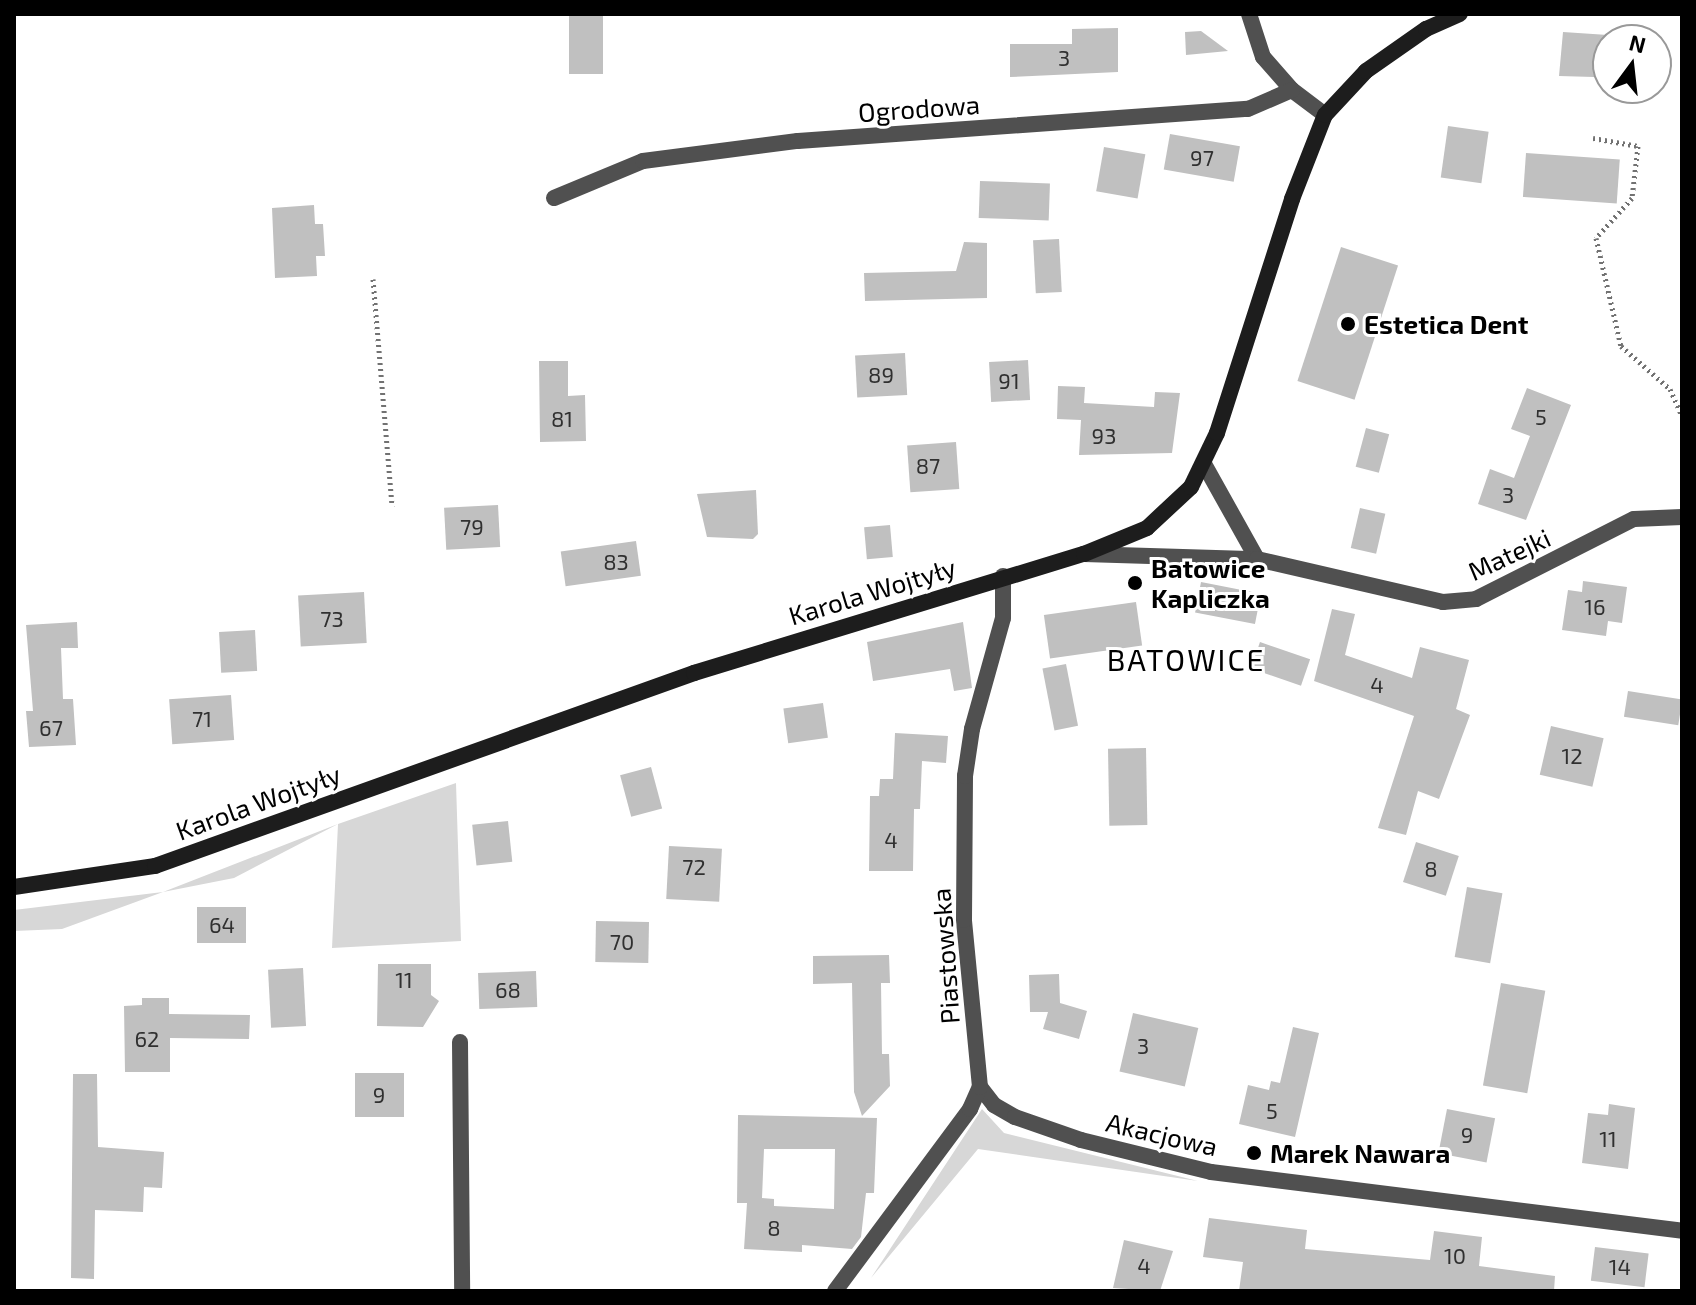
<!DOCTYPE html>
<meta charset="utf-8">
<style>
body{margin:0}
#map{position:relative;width:1696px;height:1305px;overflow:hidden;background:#fff;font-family:"Exo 2",sans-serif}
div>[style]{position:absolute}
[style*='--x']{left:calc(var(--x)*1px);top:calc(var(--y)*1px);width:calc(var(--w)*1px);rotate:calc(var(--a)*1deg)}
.green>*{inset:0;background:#d7d7d7}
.building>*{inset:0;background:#c0c0c0;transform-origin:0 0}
.path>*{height:5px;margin-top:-2.5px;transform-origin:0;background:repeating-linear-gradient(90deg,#727272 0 2px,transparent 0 6px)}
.lane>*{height:16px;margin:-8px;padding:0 8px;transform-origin:8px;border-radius:8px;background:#505050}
.street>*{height:16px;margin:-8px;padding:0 8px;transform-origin:8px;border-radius:8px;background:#505050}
.secondary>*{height:16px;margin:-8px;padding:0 8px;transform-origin:8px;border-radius:8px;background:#1d1d1d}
.dots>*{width:22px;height:22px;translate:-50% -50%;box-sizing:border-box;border:4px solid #fff;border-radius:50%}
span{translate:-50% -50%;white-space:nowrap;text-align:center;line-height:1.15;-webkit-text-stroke:6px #fff;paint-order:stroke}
.number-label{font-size:22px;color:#303030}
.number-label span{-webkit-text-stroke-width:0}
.street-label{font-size:26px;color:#000}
.poi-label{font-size:26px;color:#000;font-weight:700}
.left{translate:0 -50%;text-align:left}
.quarter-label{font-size:30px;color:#000;letter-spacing:2px}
.frame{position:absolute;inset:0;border:16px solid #000;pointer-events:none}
.north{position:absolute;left:1592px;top:24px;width:80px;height:80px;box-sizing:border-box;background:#fff;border:2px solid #999;border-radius:50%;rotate:15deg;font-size:22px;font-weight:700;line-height:32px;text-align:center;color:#000}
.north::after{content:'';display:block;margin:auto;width:28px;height:36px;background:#000;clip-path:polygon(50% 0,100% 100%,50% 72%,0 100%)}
</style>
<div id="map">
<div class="green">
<div style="clip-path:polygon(456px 783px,461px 941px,332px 948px,338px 824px,234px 878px,163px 892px,62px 929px,14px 931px,14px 910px,163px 892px,338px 824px)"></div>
<div style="clip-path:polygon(982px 1109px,1004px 1133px,1198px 1181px,978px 1149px,871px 1278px)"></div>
</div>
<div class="building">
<div style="left:569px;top:14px;width:34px;height:60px"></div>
<div style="clip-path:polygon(1118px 28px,1118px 72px,1010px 77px,1010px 44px,1072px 44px,1072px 29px)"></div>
<div style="clip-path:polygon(1201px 31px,1228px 51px,1186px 55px,1185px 32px)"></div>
<div style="clip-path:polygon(1563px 32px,1608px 35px,1608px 70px,1594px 69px,1594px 77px,1559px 76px)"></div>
<div style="left:1448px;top:126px;width:41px;height:52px;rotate:8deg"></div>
<div style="left:1170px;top:134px;width:71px;height:36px;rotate:10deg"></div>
<div style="left:1104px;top:147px;width:42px;height:45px;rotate:10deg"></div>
<div style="left:1526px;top:153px;width:94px;height:44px;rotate:4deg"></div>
<div style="left:980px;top:181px;width:70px;height:37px;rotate:2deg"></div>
<div style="clip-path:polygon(314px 205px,315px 224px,323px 224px,325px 256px,316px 256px,317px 276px,275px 278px,272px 208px)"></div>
<div style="left:1059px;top:239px;width:53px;height:26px;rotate:87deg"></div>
<div style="clip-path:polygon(964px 242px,987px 243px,987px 298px,865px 301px,864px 273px,956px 271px)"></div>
<div style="left:1341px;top:247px;width:60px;height:141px;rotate:18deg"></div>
<div style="left:905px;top:353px;width:42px;height:50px;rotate:87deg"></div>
<div style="left:1028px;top:360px;width:40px;height:39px;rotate:87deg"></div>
<div style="clip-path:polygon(539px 361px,568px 361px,568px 396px,585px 395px,586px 441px,540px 442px)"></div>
<div style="clip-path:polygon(1058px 386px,1085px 387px,1084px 403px,1154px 407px,1155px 392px,1180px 393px,1172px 453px,1079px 455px,1081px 420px,1057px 419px)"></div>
<div style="clip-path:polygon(1527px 388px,1571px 405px,1526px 520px,1478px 504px,1490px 469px,1514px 478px,1530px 436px,1511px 429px)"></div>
<div style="left:1366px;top:428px;width:24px;height:40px;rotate:15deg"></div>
<div style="left:956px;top:442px;width:47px;height:49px;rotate:86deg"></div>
<div style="clip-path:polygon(756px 490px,758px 534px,753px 539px,707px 537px,697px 494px)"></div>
<div style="left:498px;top:505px;width:42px;height:54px;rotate:87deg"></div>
<div style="left:1360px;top:508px;width:26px;height:41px;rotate:13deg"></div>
<div style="left:890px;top:525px;width:32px;height:26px;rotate:85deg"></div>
<div style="left:636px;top:541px;width:35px;height:76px;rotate:82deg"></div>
<div style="clip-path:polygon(1583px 581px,1627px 587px,1622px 623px,1608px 621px,1606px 636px,1562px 630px,1568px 590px,1582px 592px)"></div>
<div style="left:1201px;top:582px;width:61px;height:31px;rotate:11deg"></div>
<div style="left:364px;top:592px;width:51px;height:66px;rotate:87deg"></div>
<div style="left:1136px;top:602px;width:44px;height:93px;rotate:82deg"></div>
<div style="clip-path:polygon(1332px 609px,1355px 614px,1345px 655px,1412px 678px,1420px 647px,1469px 660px,1456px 709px,1470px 715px,1439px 799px,1418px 791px,1406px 835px,1378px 828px,1414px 716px,1314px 681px)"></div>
<div style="clip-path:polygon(77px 622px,78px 648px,61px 648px,63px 699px,73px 699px,76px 745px,29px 747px,26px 711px,33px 711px,26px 625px)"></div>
<div style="clip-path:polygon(963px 622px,972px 688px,954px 691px,950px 669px,873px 681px,867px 642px)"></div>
<div style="left:255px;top:630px;width:41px;height:36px;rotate:87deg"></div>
<div style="left:1260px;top:642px;width:53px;height:28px;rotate:19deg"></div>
<div style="left:1066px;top:664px;width:63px;height:24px;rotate:79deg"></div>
<div style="left:1628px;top:691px;width:55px;height:26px;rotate:9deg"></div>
<div style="left:231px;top:695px;width:45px;height:62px;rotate:86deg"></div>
<div style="left:823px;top:703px;width:35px;height:40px;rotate:82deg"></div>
<div style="left:1551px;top:726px;width:54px;height:50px;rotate:13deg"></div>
<div style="clip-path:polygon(895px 733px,948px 736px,946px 763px,922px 761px,920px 809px,914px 809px,913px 871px,869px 871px,870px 796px,879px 796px,880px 779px,893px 779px)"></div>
<div style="left:1146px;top:748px;width:77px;height:38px;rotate:89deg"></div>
<div style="left:651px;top:767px;width:43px;height:32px;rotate:75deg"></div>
<div style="left:508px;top:821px;width:41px;height:36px;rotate:84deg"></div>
<div style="left:1416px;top:842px;width:45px;height:42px;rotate:18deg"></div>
<div style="left:669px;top:846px;width:53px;height:53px;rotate:3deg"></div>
<div style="left:1467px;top:887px;width:36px;height:71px;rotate:10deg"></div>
<div style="left:246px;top:907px;width:36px;height:49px;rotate:90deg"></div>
<div style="left:596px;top:921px;width:53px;height:41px;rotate:1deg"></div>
<div style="clip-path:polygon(889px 955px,890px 983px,881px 983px,882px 1054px,889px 1054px,890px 1086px,862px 1116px,854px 1092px,852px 983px,813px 984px,813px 956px)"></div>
<div style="clip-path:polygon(378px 964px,431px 964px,431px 995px,439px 1001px,423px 1027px,377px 1026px)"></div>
<div style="left:303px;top:968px;width:58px;height:35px;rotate:87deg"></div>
<div style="left:536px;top:971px;width:36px;height:58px;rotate:88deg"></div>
<div style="clip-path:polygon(1059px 974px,1060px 1003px,1087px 1011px,1079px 1039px,1043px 1029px,1048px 1012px,1030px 1012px,1029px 975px)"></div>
<div style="left:1501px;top:983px;width:45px;height:104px;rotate:10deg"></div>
<div style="clip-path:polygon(142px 998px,169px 998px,169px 1014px,250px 1015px,249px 1039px,170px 1038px,170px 1072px,125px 1072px,124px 1006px,142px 1005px)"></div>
<div style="left:1133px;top:1013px;width:67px;height:60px;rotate:13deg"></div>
<div style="clip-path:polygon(1293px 1027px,1319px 1033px,1295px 1137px,1239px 1124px,1248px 1085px,1269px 1090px,1271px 1081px,1280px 1083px)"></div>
<div style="left:355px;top:1073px;width:49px;height:44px"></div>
<div style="clip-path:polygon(73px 1074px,97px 1074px,98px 1147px,164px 1152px,162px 1188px,144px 1187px,143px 1212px,95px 1210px,94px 1279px,71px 1278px)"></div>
<div style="clip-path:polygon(1609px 1104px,1635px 1108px,1628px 1169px,1582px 1163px,1588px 1113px,1608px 1115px)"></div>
<div style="left:1447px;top:1109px;width:49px;height:45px;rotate:11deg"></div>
<div style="clip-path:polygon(evenodd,738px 1115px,877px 1118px,874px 1193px,866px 1193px,861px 1237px,852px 1249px,802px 1245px,802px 1252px,744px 1249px,747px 1203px,737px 1203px,738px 1115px,764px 1149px,835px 1149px,834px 1209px,774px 1206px,774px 1199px,762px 1198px,764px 1149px)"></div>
<div style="clip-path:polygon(1209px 1218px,1307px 1230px,1305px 1249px,1430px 1260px,1434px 1231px,1482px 1237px,1479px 1266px,1555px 1276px,1554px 1291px,1239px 1291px,1243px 1262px,1203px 1257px)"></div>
<div style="clip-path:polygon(1124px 1240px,1173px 1251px,1160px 1291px,1113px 1288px)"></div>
<div style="left:1595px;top:1247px;width:54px;height:34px;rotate:7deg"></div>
</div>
<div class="path">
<div style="--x:1593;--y:138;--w:46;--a:10.1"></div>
<div style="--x:1638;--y:146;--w:52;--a:96.6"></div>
<div style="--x:1632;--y:198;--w:54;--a:132"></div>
<div style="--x:1596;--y:238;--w:111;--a:77"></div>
<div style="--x:1621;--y:346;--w:65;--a:41.3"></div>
<div style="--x:1670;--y:389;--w:30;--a:66"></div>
<div style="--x:373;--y:279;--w:228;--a:85.2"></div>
</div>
<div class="lane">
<div style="--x:460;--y:1042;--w:249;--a:89.5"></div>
</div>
<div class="street">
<div style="--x:1249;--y:14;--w:45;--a:72"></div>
<div style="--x:1263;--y:57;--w:44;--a:48.7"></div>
<div style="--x:1292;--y:90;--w:41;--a:37.1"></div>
<div style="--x:554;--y:198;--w:96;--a:-22.6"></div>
<div style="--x:643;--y:161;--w:156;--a:-7.4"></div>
<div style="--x:798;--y:141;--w:451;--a:-4.1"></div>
<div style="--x:1248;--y:109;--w:48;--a:-23.4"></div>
<div style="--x:1204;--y:464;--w:109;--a:60.8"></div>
<div style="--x:1084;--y:554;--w:173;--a:1.7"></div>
<div style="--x:1257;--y:559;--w:191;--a:13"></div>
<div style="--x:1443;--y:602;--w:33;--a:-5"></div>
<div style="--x:1476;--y:599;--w:177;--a:-26.9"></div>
<div style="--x:1634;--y:519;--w:48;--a:-2.4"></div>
<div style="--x:980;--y:1087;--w:23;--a:52"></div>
<div style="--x:994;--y:1105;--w:24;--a:30"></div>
<div style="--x:1015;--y:1117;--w:70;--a:19.2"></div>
<div style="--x:1081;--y:1140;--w:134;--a:13.8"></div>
<div style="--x:1211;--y:1172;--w:475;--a:7.1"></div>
<div style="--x:835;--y:1291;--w:227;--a:-53.4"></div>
<div style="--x:970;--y:1109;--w:24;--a:-66"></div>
<div style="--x:980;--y:1087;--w:168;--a:-95.5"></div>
<div style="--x:964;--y:920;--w:144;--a:-89.6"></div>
<div style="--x:965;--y:776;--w:48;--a:-81.5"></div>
<div style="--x:972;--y:729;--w:115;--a:-74.4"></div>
<div style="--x:1003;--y:618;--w:42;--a:-90"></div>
</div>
<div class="secondary">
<div style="--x:14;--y:887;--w:143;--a:-8.5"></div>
<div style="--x:155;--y:866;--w:573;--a:-19.7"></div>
<div style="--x:694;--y:673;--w:408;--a:-17"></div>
<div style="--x:1084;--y:554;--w:68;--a:-22.4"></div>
<div style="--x:1147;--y:528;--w:60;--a:-43"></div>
<div style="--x:1191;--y:487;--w:60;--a:-64.3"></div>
<div style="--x:1217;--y:433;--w:246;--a:-72.2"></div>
<div style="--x:1292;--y:199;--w:90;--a:-68.6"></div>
<div style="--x:1325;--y:115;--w:60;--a:-47"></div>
<div style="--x:1366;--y:71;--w:73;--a:-35"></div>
<div style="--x:1426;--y:29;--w:37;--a:-24"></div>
</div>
<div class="dots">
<div style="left:1348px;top:324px;background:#000"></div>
<div style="left:1135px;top:583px;background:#000"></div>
<div style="left:1254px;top:1153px;background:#000"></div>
</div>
<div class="number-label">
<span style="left:1064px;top:58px">3</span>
<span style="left:1202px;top:158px">97</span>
<span style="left:881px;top:375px">89</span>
<span style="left:1009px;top:381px">91</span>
<span style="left:1541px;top:417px">5</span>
<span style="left:562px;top:419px">81</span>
<span style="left:1104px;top:436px">93</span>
<span style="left:928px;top:466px">87</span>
<span style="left:1508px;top:495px">3</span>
<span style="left:472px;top:527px">79</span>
<span style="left:616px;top:562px">83</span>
<span style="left:1595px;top:607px">16</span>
<span style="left:332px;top:619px">73</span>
<span style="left:1377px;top:685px">4</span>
<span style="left:202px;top:719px">71</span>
<span style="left:51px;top:728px">67</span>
<span style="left:1572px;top:756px">12</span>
<span style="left:891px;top:840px">4</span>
<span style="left:694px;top:867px">72</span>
<span style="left:1431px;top:869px">8</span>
<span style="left:222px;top:925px">64</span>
<span style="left:622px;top:942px">70</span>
<span style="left:404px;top:980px">11</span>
<span style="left:508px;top:990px">68</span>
<span style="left:147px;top:1039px">62</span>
<span style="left:1143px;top:1046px">3</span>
<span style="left:379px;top:1095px">9</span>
<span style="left:1272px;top:1111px">5</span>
<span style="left:1467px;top:1135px">9</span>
<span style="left:1608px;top:1139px">11</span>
<span style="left:774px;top:1228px">8</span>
<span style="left:1455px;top:1256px">10</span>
<span style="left:1144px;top:1266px">4</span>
<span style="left:1620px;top:1267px">14</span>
</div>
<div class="street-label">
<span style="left:919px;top:108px;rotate:-4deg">Ogrodowa</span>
<span style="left:1509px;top:554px;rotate:-25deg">Matejki</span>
<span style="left:872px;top:591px;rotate:-17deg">Karola Wojtyły</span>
<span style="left:258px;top:802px;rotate:-20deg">Karola Wojtyły</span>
<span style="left:945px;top:956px;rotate:-94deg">Piastowska</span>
<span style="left:1162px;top:1134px;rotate:13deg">Akacjowa</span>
</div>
<div class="poi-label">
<span class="left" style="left:1364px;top:324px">Estetica Dent</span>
<span class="left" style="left:1151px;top:583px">Batowice<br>Kapliczka</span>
<span class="left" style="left:1270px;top:1153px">Marek Nawara</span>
</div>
<div class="quarter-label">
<span style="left:1186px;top:659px">BATOWICE</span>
</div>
<div class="frame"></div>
<div class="north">N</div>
</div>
